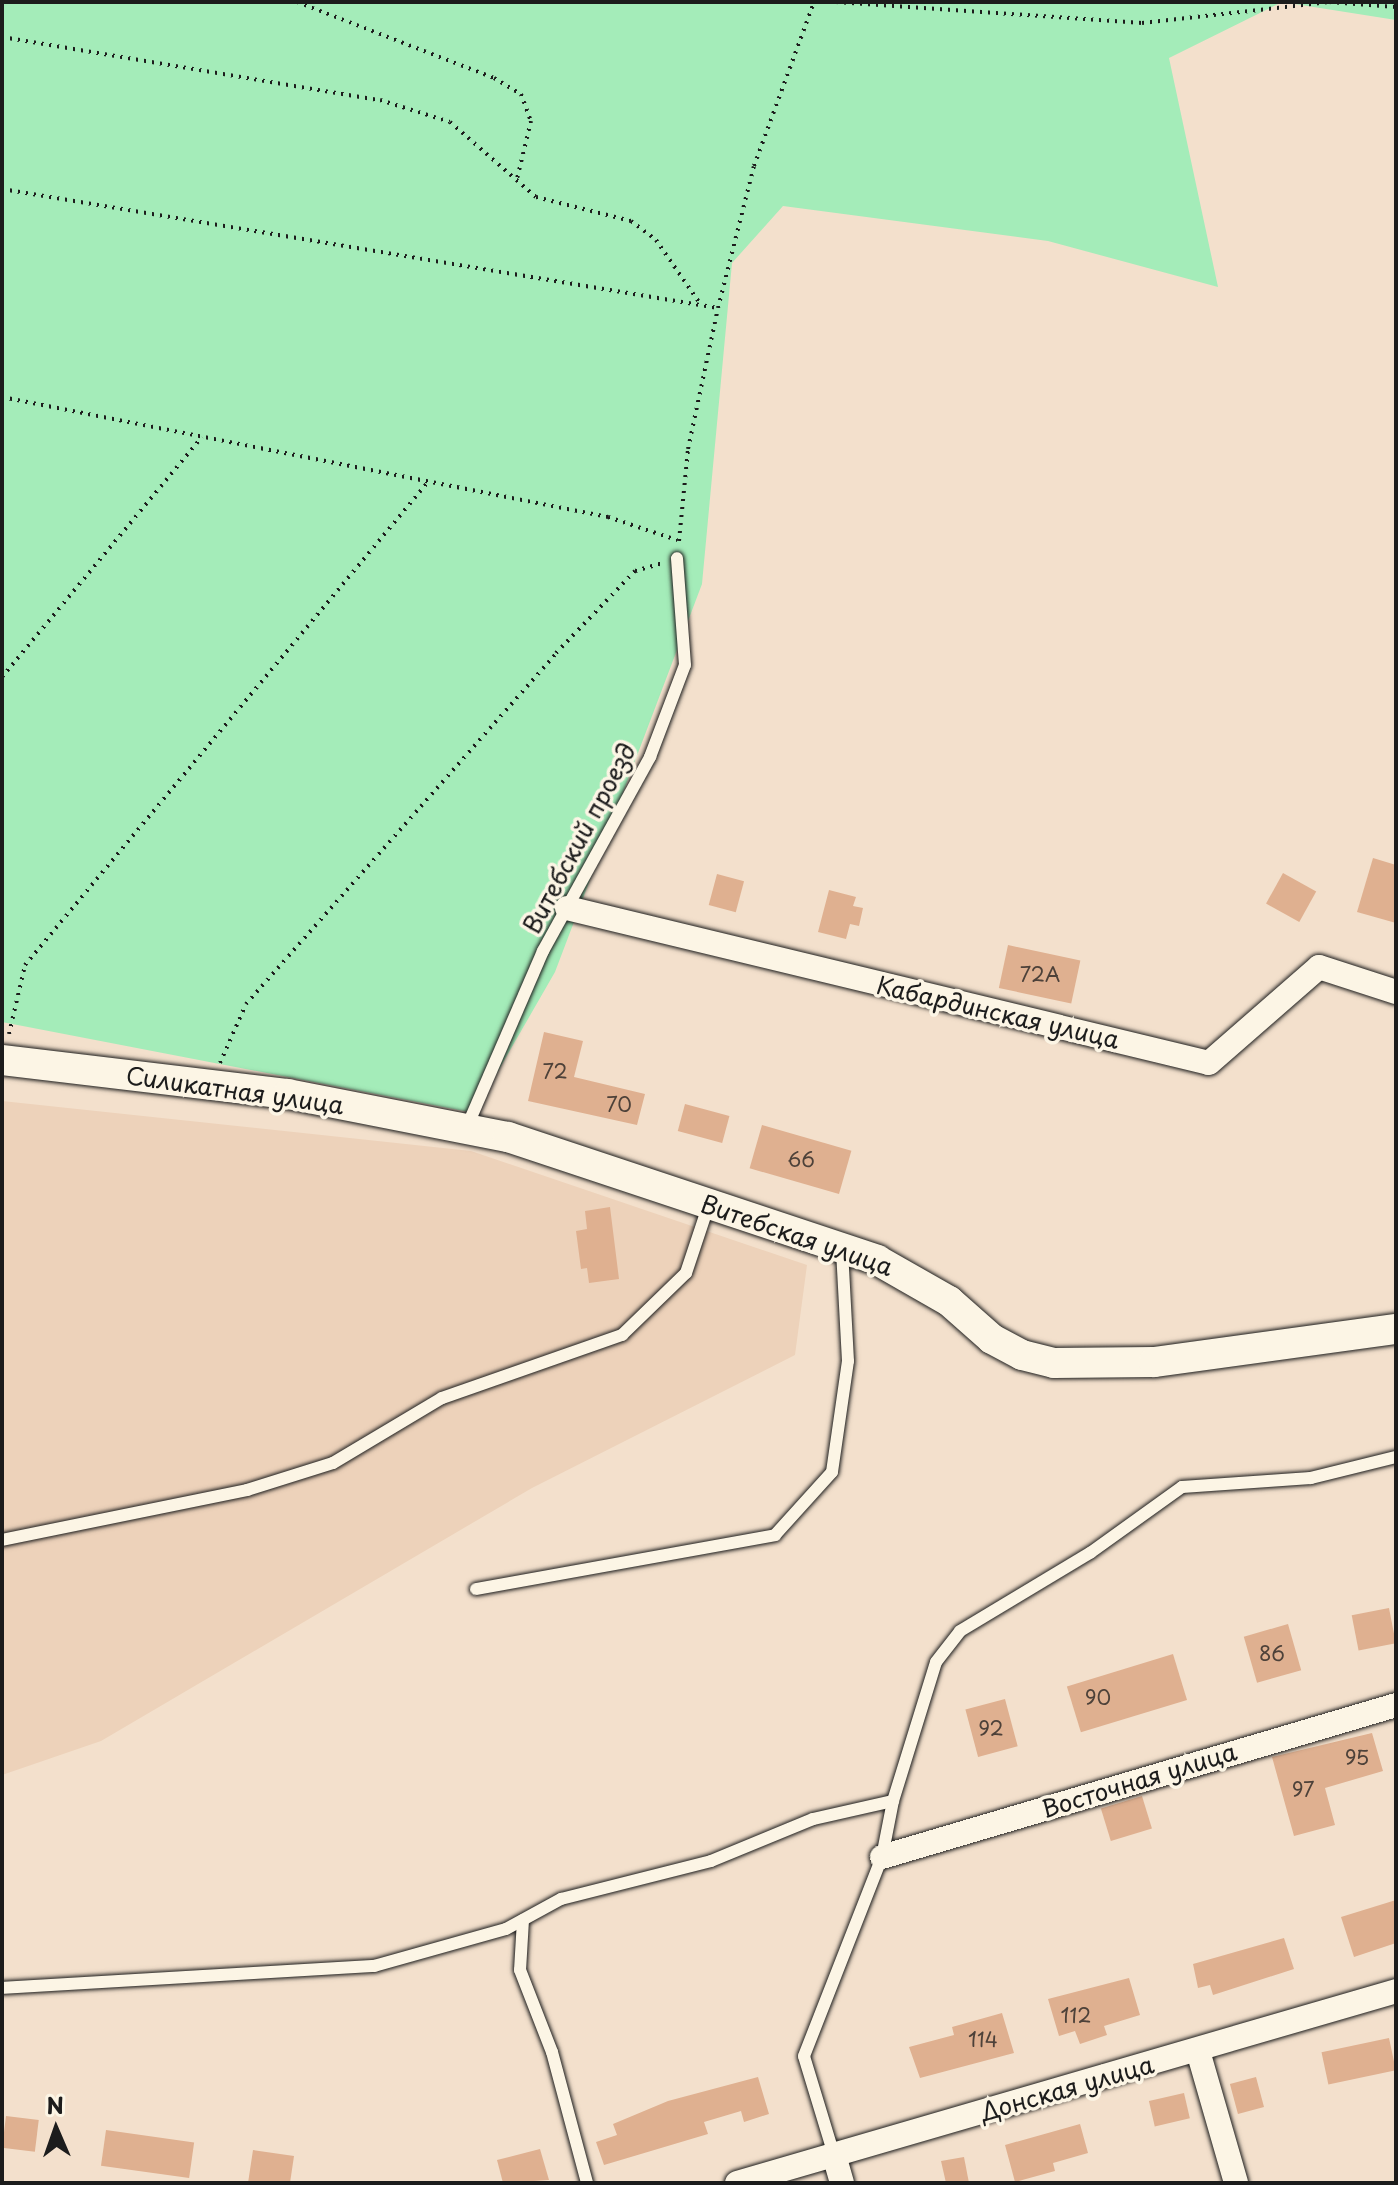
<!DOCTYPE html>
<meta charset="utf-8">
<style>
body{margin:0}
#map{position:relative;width:1398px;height:2185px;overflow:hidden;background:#f3e0cc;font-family:"Playpen Sans",sans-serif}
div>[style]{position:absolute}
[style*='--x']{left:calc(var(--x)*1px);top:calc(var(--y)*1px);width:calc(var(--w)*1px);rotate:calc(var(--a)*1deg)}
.built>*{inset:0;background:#edd2ba}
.green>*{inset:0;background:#a4ecb9}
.building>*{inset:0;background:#dfb090;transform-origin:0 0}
.path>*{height:4px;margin-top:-2px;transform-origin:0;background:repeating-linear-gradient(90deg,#1c1c1c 0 2px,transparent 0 8px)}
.roads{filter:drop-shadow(0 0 2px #1c1c1c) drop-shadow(0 0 2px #1c1c1c)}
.service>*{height:12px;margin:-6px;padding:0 6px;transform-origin:6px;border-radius:6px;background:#fcf5e5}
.minor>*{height:24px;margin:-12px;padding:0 12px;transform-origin:12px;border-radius:12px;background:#fcf5e5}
.tertiary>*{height:30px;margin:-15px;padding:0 15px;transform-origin:15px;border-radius:15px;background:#fcf5e5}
span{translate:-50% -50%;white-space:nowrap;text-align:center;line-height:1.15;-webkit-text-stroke:7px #fcf5e5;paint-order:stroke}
.number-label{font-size:20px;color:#4d4139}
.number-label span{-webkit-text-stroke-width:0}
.street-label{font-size:24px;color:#1c1c1c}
.frame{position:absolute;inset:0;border:4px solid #1c1c1c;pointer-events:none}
.north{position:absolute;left:16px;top:2089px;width:80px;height:80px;-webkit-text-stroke:6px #fcf5e5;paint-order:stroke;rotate:358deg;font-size:22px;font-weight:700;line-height:32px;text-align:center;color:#1c1c1c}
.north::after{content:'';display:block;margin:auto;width:28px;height:36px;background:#1c1c1c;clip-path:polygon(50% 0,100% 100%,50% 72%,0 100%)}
</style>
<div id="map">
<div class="built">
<div style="clip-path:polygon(2px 1101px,471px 1151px,807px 1265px,795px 1355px,532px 1488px,101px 1741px,2px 1775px)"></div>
</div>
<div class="green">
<div style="clip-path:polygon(2px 2px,1396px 2px,1396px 20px,1282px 2px,1169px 58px,1218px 287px,1048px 241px,783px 206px,732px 263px,702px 584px,555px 972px,474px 1113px,2px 1022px)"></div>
</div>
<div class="building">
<div style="clip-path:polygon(1373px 858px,1396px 865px,1396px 923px,1357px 912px)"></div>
<div style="left:1283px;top:873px;width:38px;height:35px;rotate:29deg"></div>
<div style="left:717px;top:874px;width:28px;height:32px;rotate:15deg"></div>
<div style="clip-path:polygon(829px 890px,856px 897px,853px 906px,863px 908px,859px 926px,850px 924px,846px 939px,818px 932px)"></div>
<div style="left:1008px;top:945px;width:74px;height:44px;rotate:12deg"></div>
<div style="clip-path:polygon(544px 1032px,583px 1041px,574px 1077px,645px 1094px,637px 1125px,528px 1101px)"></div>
<div style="left:685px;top:1104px;width:46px;height:28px;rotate:15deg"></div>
<div style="left:762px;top:1125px;width:93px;height:45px;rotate:16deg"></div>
<div style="clip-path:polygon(610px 1207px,619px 1279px,589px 1283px,587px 1268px,581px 1269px,576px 1231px,587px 1229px,585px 1211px)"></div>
<div style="left:1389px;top:1608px;width:36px;height:38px;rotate:79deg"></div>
<div style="left:1288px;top:1624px;width:48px;height:46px;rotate:74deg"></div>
<div style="left:1173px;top:1654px;width:48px;height:111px;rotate:73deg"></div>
<div style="left:1005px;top:1699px;width:49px;height:41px;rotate:75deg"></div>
<div style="clip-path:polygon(1372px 1733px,1383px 1771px,1325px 1788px,1335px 1825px,1294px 1836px,1272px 1757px)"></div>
<div style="left:1142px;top:1796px;width:34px;height:43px;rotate:73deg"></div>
<div style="clip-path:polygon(1396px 1900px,1396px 1943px,1354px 1957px,1341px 1917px)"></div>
<div style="clip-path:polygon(1284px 1938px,1294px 1969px,1213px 1995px,1210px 1985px,1198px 1988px,1193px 1964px)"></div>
<div style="clip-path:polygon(1129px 1978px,1140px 2015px,1104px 2026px,1107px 2035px,1080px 2044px,1075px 2031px,1059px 2036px,1048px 1999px)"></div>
<div style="clip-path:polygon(1002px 2013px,1014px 2053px,920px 2078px,909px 2047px,954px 2035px,952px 2027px)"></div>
<div style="left:1389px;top:2038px;width:33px;height:69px;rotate:78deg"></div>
<div style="clip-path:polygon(758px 2077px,769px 2114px,744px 2122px,741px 2111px,704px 2122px,708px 2134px,604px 2165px,596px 2142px,617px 2135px,613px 2124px,668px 2101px)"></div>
<div style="left:1256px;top:2077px;width:31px;height:27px;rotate:75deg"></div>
<div style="left:1184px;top:2093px;width:26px;height:36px;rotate:77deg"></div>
<div style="left:6px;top:2116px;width:33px;height:32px;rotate:7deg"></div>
<div style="clip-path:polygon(1080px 2124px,1088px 2153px,1053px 2163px,1055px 2171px,1015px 2182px,1005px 2145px)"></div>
<div style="left:106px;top:2130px;width:89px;height:36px;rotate:8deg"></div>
<div style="clip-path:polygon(540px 2149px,549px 2180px,503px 2183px,497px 2160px)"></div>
<div style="clip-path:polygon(253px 2150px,294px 2156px,290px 2183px,248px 2183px)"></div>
<div style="clip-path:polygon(964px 2157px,969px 2183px,946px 2183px,941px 2161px)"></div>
</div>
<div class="path">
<div style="--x:297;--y:2;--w:211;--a:21.1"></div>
<div style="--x:494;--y:78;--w:31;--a:31"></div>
<div style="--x:521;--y:94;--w:29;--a:70"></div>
<div style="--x:531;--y:121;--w:60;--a:103.6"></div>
<div style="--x:836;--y:2;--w:307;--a:3.9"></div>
<div style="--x:1142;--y:23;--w:188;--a:-6.4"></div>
<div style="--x:1329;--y:2;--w:67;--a:4.3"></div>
<div style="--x:2;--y:37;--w:383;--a:9.5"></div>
<div style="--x:380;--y:100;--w:73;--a:17.4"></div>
<div style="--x:450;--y:122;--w:114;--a:41.1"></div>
<div style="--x:536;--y:197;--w:98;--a:14.2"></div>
<div style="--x:631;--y:221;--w:31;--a:37"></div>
<div style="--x:656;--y:240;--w:79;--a:55.3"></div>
<div style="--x:2;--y:189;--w:726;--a:9.44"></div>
<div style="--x:2;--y:397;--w:618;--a:11.2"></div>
<div style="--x:608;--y:517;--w:73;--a:18.4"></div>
<div style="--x:679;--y:541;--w:92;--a:-84.4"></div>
<div style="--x:688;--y:449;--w:144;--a:-78"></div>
<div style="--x:718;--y:308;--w:146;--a:-75.8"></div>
<div style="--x:754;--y:166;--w:175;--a:-69.9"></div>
<div style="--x:2;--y:677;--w:312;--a:-50.2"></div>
<div style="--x:9;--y:1034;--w:71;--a:-76.9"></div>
<div style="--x:25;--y:965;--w:629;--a:-50.16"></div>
<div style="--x:220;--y:1063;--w:64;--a:-66.2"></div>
<div style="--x:246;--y:1004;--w:468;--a:-48.5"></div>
<div style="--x:556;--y:653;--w:114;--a:-46.1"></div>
<div style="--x:635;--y:571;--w:29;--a:-16"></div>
</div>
<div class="roads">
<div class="service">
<div style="--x:466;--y:1129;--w:194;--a:-66.6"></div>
<div style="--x:543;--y:951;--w:222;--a:-61.1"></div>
<div style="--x:650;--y:757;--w:98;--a:-69.2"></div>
<div style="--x:685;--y:665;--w:107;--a:-94.3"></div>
<div style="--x:2;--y:1540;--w:250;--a:-11.5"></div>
<div style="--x:247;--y:1490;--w:90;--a:-17.4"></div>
<div style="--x:333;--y:1463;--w:127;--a:-30.8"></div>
<div style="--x:442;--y:1398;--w:191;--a:-19.3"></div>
<div style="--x:622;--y:1335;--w:89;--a:-44.1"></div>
<div style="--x:686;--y:1273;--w:73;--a:-71.6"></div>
<div style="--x:476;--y:1589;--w:304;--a:-10.2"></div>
<div style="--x:775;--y:1535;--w:85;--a:-47.9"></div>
<div style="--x:832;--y:1472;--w:112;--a:-81.8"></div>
<div style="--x:848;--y:1361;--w:110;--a:-93.1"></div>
<div style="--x:523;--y:1920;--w:50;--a:93.4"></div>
<div style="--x:520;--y:1970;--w:88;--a:68.7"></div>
<div style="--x:552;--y:2052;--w:136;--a:75"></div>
<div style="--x:2;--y:1988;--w:373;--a:-3.4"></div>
<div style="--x:374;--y:1966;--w:137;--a:-15.7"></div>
<div style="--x:506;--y:1929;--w:63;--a:-28.6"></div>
<div style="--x:561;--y:1899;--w:155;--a:-14.2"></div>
<div style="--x:711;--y:1861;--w:110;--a:-22.4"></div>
<div style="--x:813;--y:1819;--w:82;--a:-12.7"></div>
<div style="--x:834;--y:2155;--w:103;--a:-106.9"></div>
<div style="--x:804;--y:2056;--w:214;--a:-68.6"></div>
<div style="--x:882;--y:1857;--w:57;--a:-78.9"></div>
<div style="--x:893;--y:1801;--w:145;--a:-72.8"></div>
<div style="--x:936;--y:1662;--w:39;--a:-52"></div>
<div style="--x:960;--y:1631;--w:152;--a:-31"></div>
<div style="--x:1090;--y:1553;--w:113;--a:-35.7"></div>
<div style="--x:1182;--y:1487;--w:129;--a:-4"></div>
<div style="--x:1311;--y:1478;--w:88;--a:-13.9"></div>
</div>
<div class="minor">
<div style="--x:567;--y:908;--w:660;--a:13.57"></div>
<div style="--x:1209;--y:1063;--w:146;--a:-41.1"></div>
<div style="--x:1319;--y:967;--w:81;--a:18"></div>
<div style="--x:882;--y:1857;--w:536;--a:-16.47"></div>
<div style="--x:1198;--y:2051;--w:137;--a:73.9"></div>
<div style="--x:834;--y:2155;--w:29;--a:74"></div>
<div style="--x:737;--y:2183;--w:686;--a:-16.24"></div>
</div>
<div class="tertiary">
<div style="--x:2;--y:1060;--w:288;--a:6.8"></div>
<div style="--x:288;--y:1094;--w:224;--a:11.1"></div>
<div style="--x:508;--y:1137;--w:389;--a:18.4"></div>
<div style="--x:877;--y:1260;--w:83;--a:29.7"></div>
<div style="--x:949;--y:1301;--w:57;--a:41.5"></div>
<div style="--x:992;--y:1339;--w:34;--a:28"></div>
<div style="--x:1022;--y:1355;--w:33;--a:14"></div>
<div style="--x:1054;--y:1363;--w:100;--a:-0.6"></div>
<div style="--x:1154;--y:1362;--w:244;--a:-7.8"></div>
</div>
</div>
<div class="number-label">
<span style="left:1040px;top:974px">72А</span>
<span style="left:555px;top:1071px">72</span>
<span style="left:619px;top:1104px">70</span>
<span style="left:801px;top:1159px">66</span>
<span style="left:1272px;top:1653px">86</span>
<span style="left:1098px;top:1697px">90</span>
<span style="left:991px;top:1728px">92</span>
<span style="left:1357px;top:1757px">95</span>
<span style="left:1303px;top:1789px">97</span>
<span style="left:1076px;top:2015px">112</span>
<span style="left:983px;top:2039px">114</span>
</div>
<div class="street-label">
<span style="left:579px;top:838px;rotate:-62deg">Витебский проезд</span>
<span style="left:998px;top:1012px;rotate:13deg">Кабардинская улица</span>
<span style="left:235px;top:1090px;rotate:8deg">Силикатная улица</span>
<span style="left:797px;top:1235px;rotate:19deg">Витебская улица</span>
<span style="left:1139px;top:1780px;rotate:-17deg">Восточная улица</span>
<span style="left:1067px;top:2088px;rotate:-16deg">Донская улица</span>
</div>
<div class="frame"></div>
<div class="north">N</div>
</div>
